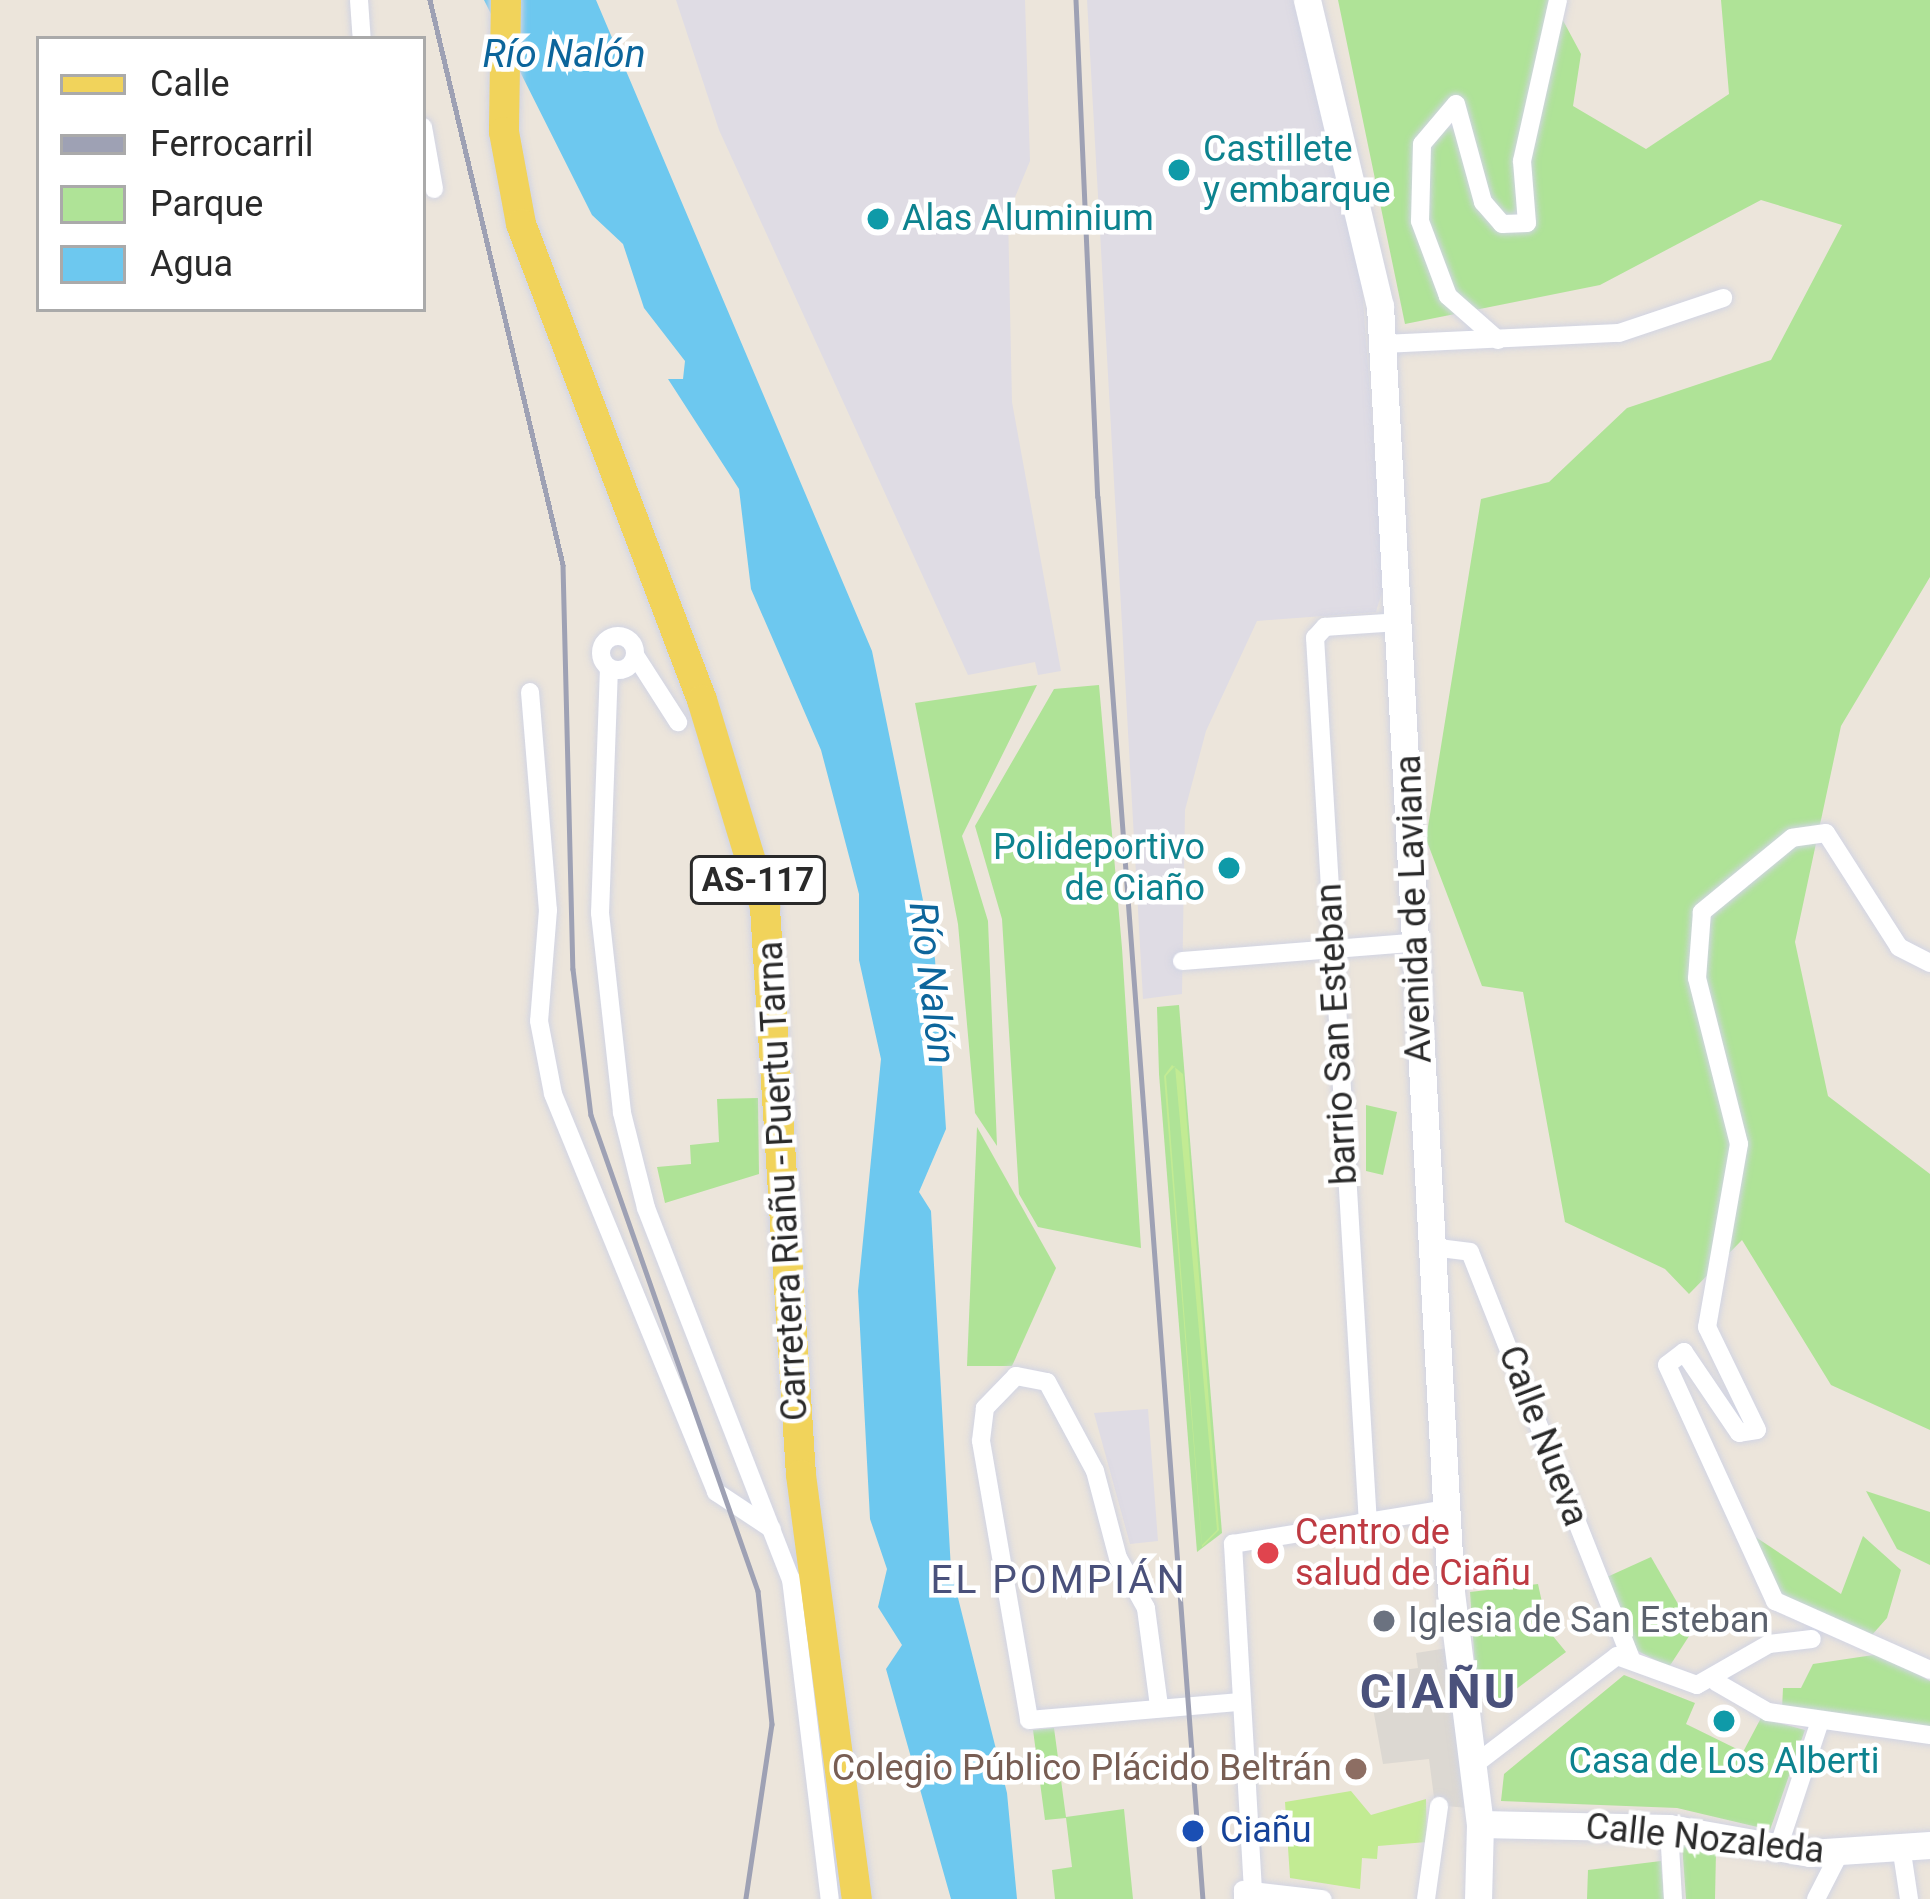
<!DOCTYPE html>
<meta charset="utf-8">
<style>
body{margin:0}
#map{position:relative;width:1930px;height:1899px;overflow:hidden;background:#ece5db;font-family:Roboto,sans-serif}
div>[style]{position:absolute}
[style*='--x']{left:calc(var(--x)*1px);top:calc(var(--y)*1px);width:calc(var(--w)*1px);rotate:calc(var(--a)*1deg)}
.industrial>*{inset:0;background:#dfdce4}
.green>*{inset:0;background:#afe397}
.pitch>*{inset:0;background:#c2eb93}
.plaza>*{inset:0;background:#dcd8d2}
.water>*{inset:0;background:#6dc8ef}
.roads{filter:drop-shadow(0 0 3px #d1d4e3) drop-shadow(0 0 3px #d1d4e3)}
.street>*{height:18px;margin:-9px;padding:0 9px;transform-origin:9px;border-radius:9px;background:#fff}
.street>.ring{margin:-9px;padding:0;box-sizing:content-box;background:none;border:18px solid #fff;border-radius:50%}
.secondary>*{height:27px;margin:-13.5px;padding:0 13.5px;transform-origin:13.5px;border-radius:13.5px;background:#fff}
.primary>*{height:30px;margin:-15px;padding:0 15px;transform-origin:15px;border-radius:15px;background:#f1d35b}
.rail>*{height:4.5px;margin:-2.25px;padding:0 2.25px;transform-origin:2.25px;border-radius:2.25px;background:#9ea1b4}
.dots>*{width:33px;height:33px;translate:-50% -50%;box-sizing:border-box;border:6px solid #fff;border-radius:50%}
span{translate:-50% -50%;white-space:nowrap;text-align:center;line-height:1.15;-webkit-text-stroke:9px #fff;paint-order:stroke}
.shield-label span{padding:3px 9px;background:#fff;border:3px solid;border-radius:9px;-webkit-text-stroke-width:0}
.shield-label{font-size:33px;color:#2a2a2a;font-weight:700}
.culture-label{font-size:36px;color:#0d838f}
.left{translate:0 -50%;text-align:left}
.right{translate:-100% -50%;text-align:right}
.street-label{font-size:36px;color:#2a2a2a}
.health-label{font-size:36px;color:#be3a42}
.worship-label{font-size:36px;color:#5b616d}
.education-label{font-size:36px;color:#785e54}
.transit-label{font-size:36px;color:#164399}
.water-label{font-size:39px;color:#0c659b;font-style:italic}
.neighbourhood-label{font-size:39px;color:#4a517b;letter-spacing:3px}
.district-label{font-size:48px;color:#4a517b;font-weight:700;letter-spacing:3px}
.legend{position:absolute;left:36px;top:36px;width:390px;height:276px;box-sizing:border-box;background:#fff;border:3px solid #aaa;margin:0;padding:15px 21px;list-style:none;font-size:36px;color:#2a2a2a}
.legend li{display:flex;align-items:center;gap:24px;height:60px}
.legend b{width:60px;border:3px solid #aaa}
</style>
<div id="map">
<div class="industrial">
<div style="clip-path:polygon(676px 0,1025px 0,1030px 161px,1008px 214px,1012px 402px,1061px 671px,1038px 675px,1035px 662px,968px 675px,719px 130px)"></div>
<div style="clip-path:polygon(1087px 0,1293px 0,1362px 286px,1384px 585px,1376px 612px,1257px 621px,1206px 731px,1185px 810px,1182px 994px,1143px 999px)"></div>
<div style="clip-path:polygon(1148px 1409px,1158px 1541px,1130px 1544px,1094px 1413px)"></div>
</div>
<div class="green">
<div style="clip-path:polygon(1338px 0,1552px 0,1581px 54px,1573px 106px,1646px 149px,1729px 94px,1721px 0,1930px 0,1930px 577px,1841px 726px,1795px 942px,1828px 1096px,1930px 1174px,1930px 1430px,1831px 1385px,1742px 1240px,1689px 1294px,1665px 1269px,1565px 1222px,1523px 992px,1482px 986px,1426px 839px,1481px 499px,1549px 482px,1627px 408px,1771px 360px,1842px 225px,1761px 200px,1600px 285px,1405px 324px)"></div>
<div style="clip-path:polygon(1037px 685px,962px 836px,988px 921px,997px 1146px,975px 1113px,958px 924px,915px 703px)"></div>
<div style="clip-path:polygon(1099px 685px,1122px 948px,1141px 1248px,1038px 1227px,1019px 1194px,1002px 919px,975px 826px,1054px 689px)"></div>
<div style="clip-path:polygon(1179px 1005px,1222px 1533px,1197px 1552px,1159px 1074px,1157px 1007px)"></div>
<div style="clip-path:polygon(758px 1098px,759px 1174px,665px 1203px,657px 1167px,691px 1164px,690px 1145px,719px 1142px,717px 1099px)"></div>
<div style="clip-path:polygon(1366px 1105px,1397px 1112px,1383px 1175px,1366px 1171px)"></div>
<div style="clip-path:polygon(977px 1127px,1056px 1268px,1012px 1366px,967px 1366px)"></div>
<div style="clip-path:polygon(1866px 1491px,1930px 1512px,1930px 1565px,1897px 1549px)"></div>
<div style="clip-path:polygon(1754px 1536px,1841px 1594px,1863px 1536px,1901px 1570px,1887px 1618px,1871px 1636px,1778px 1595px)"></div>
<div style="clip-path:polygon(1651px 1557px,1693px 1630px,1669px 1667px,1636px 1650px,1607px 1577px)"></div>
<div style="clip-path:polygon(1538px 1584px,1548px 1630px,1566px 1652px,1495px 1705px,1477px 1698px,1470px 1592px)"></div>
<div style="clip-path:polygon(1880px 1654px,1930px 1681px,1930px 1730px,1782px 1709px,1783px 1688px,1801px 1688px,1813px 1664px)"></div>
<div style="clip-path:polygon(1624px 1675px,1695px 1703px,1686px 1724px,1743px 1752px,1761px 1718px,1805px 1730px,1770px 1830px,1677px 1808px,1501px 1801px,1504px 1774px)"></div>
<div style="clip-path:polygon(1054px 1728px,1066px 1817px,1124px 1809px,1133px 1899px,1055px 1899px,1052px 1870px,1072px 1867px,1066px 1818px,1045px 1820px,1033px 1730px)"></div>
<div style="clip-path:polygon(1682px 1844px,1716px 1851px,1715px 1899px,1686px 1899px)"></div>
<div style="clip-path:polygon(1661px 1861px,1664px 1899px,1587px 1899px,1588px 1870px)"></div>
</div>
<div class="pitch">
<div style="clip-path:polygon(evenodd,1172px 1065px,1183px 1074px,1219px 1530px,1202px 1547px,1164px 1076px,1172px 1065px,1175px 1066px,1217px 1530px,1202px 1545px,1166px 1076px,1175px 1066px)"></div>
<div style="clip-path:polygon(1351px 1791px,1371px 1815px,1426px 1799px,1427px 1842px,1378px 1846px,1377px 1859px,1362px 1858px,1360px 1889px,1290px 1878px,1285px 1802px)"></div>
</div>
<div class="plaza">
<div style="clip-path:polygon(1454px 1647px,1479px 1809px,1435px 1805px,1429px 1759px,1383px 1764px,1367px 1675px,1418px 1668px,1416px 1653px)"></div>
</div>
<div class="water">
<div style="clip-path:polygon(484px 0,596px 0,872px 651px,935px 959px,946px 1129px,919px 1192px,931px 1211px,951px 1570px,1007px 1793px,1017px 1899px,951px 1899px,886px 1669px,902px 1645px,878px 1607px,887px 1569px,870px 1519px,858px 1291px,881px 1059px,859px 960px,859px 894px,821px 750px,751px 589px,739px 489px,668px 379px,683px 379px,685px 361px,644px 308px,623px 244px,592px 215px)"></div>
</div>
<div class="roads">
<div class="street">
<div style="--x:359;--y:0;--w:39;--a:86"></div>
<div style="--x:423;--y:127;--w:63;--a:79.9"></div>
<div style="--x:1498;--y:340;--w:67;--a:-138.7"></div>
<div style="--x:1448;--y:296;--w:80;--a:-110.5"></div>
<div style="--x:1420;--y:221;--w:77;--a:-88.5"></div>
<div style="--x:1422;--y:144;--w:52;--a:-49.6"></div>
<div style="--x:1456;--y:104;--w:102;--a:74.6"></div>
<div style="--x:1483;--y:202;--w:29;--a:49"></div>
<div style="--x:1502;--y:224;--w:25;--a:-2"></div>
<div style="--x:1527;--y:223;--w:62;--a:-94.6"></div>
<div style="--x:1522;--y:161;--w:165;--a:-77.4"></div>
<div style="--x:1383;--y:344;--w:236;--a:-2.7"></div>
<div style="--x:1619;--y:333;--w:110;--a:-18.6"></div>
<div class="ring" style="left:601px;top:636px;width:16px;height:16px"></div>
<div style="--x:635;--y:655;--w:80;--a:57.3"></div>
<div style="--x:609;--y:668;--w:245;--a:92.1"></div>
<div style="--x:600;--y:913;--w:201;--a:83.7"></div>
<div style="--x:622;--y:1113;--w:98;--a:75.8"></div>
<div style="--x:646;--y:1208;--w:398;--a:68.7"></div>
<div style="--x:791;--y:1579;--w:322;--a:83.1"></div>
<div style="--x:530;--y:692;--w:219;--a:85.3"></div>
<div style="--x:548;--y:910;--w:111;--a:94.6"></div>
<div style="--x:539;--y:1021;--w:74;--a:79.1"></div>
<div style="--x:553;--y:1094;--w:430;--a:67.7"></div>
<div style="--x:716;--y:1492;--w:67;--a:33.5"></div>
<div style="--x:1182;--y:961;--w:232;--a:-4.5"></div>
<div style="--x:1930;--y:963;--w:35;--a:-153"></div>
<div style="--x:1899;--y:947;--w:135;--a:-122.6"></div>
<div style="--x:1826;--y:833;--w:34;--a:172"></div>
<div style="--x:1792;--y:838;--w:117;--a:140.6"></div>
<div style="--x:1702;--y:912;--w:66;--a:94.3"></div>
<div style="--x:1697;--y:978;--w:171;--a:75.8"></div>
<div style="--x:1739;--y:1144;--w:186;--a:99.9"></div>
<div style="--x:1707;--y:1327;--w:114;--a:64.1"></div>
<div style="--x:1757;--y:1430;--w:18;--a:171"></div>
<div style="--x:1739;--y:1433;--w:98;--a:-124.2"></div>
<div style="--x:1684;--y:1352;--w:21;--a:143"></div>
<div style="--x:1667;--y:1365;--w:260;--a:65.4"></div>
<div style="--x:1775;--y:1601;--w:170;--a:24"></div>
<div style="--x:1431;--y:1247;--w:39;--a:7"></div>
<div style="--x:1470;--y:1252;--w:438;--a:68.4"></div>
<div style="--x:1368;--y:1524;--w:888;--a:-93.42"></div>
<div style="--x:1315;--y:638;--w:15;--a:-48"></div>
<div style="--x:1325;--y:627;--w:76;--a:-3.8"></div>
<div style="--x:1716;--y:1682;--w:60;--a:30"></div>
<div style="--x:1768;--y:1712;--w:164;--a:8.1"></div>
<div style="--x:1159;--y:1706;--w:99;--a:-97.6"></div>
<div style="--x:1146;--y:1608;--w:57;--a:-119.2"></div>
<div style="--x:1118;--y:1558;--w:90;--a:-104.8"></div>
<div style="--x:1095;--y:1471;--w:101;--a:-118.3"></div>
<div style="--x:1047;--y:1382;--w:32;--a:-169"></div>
<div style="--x:1016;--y:1376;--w:45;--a:134.1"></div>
<div style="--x:985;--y:1408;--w:33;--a:97"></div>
<div style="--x:981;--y:1441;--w:283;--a:80.2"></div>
<div style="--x:1029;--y:1720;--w:209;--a:-4.9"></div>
<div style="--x:1470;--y:1768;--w:185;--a:-37.3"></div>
<div style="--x:1617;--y:1656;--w:85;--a:19.9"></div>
<div style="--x:1697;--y:1685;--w:83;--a:-29.7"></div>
<div style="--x:1769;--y:1644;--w:43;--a:-6.6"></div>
<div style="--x:1669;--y:1828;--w:71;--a:86.8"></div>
<div style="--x:1901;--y:1846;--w:54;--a:81.4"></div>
<div style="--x:1778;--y:1848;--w:131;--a:-71.7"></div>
<div style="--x:1253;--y:1891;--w:348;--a:-93.3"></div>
<div style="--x:1233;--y:1544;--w:216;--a:-9.3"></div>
<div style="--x:1243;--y:1899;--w:9;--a:-90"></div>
<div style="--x:1243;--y:1890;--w:80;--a:6.5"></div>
<div style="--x:1426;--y:1899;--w:94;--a:-82"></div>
<div style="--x:1816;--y:1899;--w:53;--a:-62.9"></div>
</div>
<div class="secondary">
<div style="--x:1307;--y:0;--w:315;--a:76.6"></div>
<div style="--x:1380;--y:306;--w:1288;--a:86.84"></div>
<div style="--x:1451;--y:1592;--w:234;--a:82.9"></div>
<div style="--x:1480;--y:1824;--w:75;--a:91.5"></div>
<div style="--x:1480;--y:1824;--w:189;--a:1.2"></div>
<div style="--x:1669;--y:1828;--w:143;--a:10.1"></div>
<div style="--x:1810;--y:1853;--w:120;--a:-3.8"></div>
</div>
<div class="primary">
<div style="--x:506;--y:0;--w:132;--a:90.9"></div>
<div style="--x:504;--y:132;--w:94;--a:79.5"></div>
<div style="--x:521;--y:224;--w:509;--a:69.18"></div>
<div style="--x:702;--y:700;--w:217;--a:73.1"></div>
<div style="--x:765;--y:908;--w:568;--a:86.37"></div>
<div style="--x:801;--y:1475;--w:428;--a:82.5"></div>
</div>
</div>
<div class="rail">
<div style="--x:430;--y:0;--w:580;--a:76.75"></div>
<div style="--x:563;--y:565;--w:404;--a:88.6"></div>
<div style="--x:573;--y:969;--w:147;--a:83"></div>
<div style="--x:591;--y:1115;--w:504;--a:70.67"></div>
<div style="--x:758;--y:1591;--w:134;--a:84"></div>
<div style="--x:772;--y:1724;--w:177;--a:98.5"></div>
<div style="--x:1076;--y:0;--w:497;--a:87.5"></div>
<div style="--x:1098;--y:497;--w:1406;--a:85.72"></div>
</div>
<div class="dots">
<div style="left:1179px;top:170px;background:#0f9aa8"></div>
<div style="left:878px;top:219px;background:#0f9aa8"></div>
<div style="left:1229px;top:868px;background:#0f9aa8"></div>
<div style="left:1268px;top:1553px;background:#e0444e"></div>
<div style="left:1384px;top:1621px;background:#6b7280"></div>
<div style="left:1724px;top:1721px;background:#0f9aa8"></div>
<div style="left:1356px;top:1769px;background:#8d6e63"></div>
<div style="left:1193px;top:1831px;background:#1a4fb4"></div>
</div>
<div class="shield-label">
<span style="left:758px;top:880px">AS-117</span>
</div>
<div class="culture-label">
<span class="left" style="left:1203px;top:170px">Castillete<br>y embarque</span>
<span class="left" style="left:902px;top:219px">Alas Aluminium</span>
<span class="right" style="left:1205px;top:868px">Polideportivo<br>de Ciaño</span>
<span style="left:1724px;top:1762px">Casa de Los Alberti</span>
</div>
<div class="street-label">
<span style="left:1414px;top:909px;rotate:-92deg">Avenida de Laviana</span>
<span style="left:1337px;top:1034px;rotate:-93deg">barrio San Esteban</span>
<span style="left:783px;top:1181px;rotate:-93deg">Carretera Riañu - Puertu Tarna</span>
<span style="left:1543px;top:1436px;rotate:69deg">Calle Nueva</span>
<span style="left:1705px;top:1839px;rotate:6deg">Calle Nozaleda</span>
</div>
<div class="health-label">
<span class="left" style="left:1295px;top:1553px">Centro de<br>salud de Ciañu</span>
</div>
<div class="worship-label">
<span class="left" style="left:1408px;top:1621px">Iglesia de San Esteban</span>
</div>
<div class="education-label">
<span class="right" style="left:1332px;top:1769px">Colegio Público Plácido Beltrán</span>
</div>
<div class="transit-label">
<span class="left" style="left:1220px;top:1831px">Ciañu</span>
</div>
<div class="water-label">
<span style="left:564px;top:54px">Río Nalón</span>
<span style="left:932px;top:983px;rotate:83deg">Río Nalón</span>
</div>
<div class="neighbourhood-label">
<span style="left:1059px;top:1580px">EL POMPIÁN</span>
</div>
<div class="district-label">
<span style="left:1439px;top:1692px">CIAÑU</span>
</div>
<ul class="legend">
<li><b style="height:15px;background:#f1d35b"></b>Calle</li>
<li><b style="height:15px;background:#9ea1b4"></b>Ferrocarril</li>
<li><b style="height:33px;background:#afe397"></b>Parque</li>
<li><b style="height:33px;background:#6dc8ef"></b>Agua</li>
</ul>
</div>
